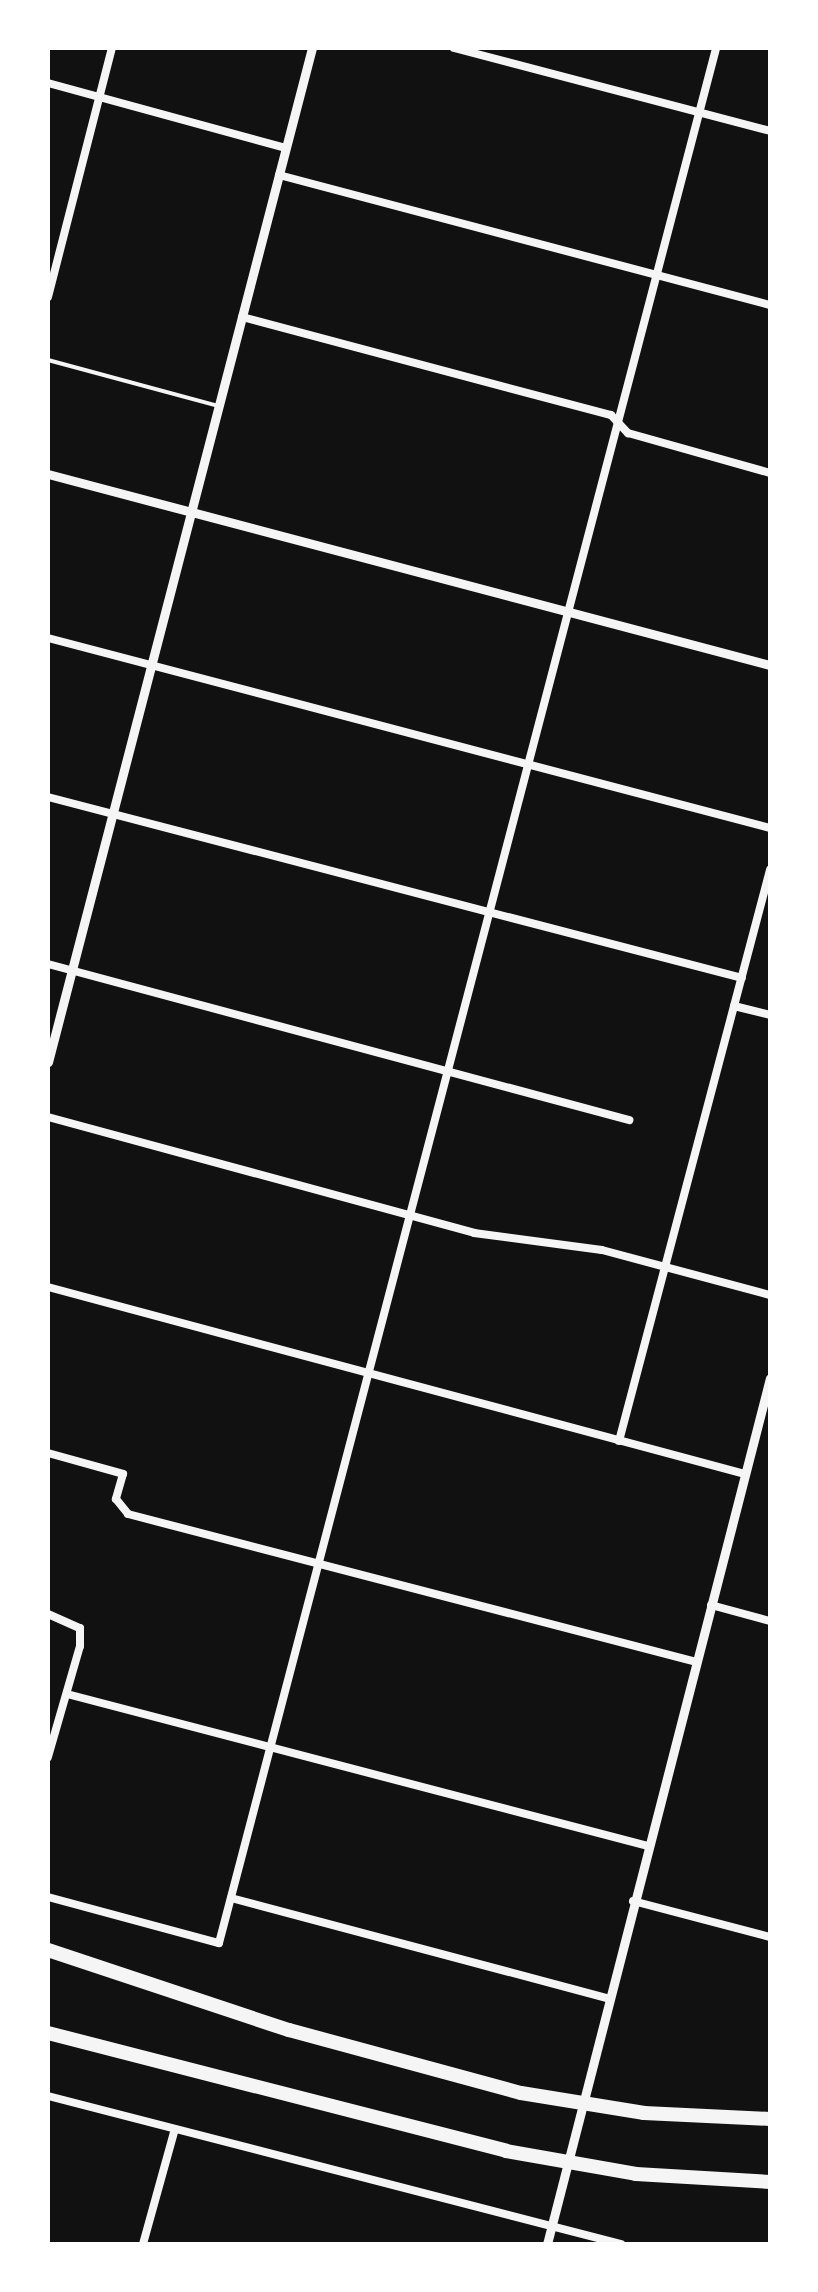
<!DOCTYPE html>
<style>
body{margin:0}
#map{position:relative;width:818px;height:2292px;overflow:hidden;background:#111;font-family:"Nunito Sans",sans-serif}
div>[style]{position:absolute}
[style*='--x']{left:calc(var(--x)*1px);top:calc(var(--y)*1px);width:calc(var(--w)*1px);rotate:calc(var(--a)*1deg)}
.service>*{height:4px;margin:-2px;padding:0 2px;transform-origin:2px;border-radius:2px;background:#f5f5f5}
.minor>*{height:8px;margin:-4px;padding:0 4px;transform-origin:4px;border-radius:4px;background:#f5f5f5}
.tertiary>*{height:9px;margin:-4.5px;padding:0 4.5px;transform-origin:4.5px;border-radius:4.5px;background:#f5f5f5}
.motorway>*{height:14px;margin:-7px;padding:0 7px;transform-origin:7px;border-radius:7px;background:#f5f5f5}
span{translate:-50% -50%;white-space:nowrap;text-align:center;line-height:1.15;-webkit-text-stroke:9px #fff;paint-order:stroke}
.frame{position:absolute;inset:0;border:50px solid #fff;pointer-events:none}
</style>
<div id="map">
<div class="service">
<div style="--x:48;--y:360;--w:177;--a:15.1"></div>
</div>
<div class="minor">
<div style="--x:454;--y:48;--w:327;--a:14.7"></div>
<div style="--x:48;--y:83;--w:247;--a:15.3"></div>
<div style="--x:279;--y:175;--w:508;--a:14.83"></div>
<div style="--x:48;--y:297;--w:257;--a:-75.6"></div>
<div style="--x:242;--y:317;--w:382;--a:14.9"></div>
<div style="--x:611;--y:415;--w:25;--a:47"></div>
<div style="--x:628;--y:433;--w:148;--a:15.7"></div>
<div style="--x:48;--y:638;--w:747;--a:14.74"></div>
<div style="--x:48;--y:797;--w:717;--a:14.62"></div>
<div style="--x:48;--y:964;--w:602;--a:15.03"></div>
<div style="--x:734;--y:1006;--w:37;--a:14"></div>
<div style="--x:48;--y:1117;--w:442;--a:15.2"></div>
<div style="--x:474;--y:1233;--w:129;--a:7.6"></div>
<div style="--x:602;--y:1250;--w:174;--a:15"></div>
<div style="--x:48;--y:1287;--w:722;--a:15.02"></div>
<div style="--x:619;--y:1441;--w:591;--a:-75.19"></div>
<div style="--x:48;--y:1453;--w:78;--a:15.6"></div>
<div style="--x:123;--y:1474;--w:26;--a:106"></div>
<div style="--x:116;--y:1499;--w:19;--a:51"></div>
<div style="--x:128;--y:1514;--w:587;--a:14.6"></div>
<div style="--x:711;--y:1605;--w:61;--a:15.2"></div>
<div style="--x:48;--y:1614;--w:35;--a:24"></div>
<div style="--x:80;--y:1628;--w:18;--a:90"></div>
<div style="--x:80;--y:1646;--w:116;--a:106.1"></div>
<div style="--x:67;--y:1694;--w:601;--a:14.66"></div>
<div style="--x:48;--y:1897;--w:177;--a:15.1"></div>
<div style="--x:219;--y:1943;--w:1959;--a:-75.3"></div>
<div style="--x:231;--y:1898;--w:390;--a:14.9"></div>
<div style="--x:633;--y:1901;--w:142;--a:14.7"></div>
<div style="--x:48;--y:2096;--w:592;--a:14.48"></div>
<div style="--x:143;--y:2244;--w:119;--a:-74.5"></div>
</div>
<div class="tertiary">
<div style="--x:48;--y:474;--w:747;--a:14.82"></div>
<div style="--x:48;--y:1062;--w:1048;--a:-75.41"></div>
<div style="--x:547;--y:2244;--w:894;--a:-75.56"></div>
</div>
<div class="motorway">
<div style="--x:48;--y:1950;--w:254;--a:18.4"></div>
<div style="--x:289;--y:2030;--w:240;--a:15.2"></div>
<div style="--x:521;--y:2093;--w:125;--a:9.2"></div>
<div style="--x:644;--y:2113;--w:126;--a:2.7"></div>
<div style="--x:48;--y:2033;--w:473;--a:14.4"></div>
<div style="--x:506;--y:2151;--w:132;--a:10"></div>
<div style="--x:636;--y:2174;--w:134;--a:3.4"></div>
</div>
<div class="frame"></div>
</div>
